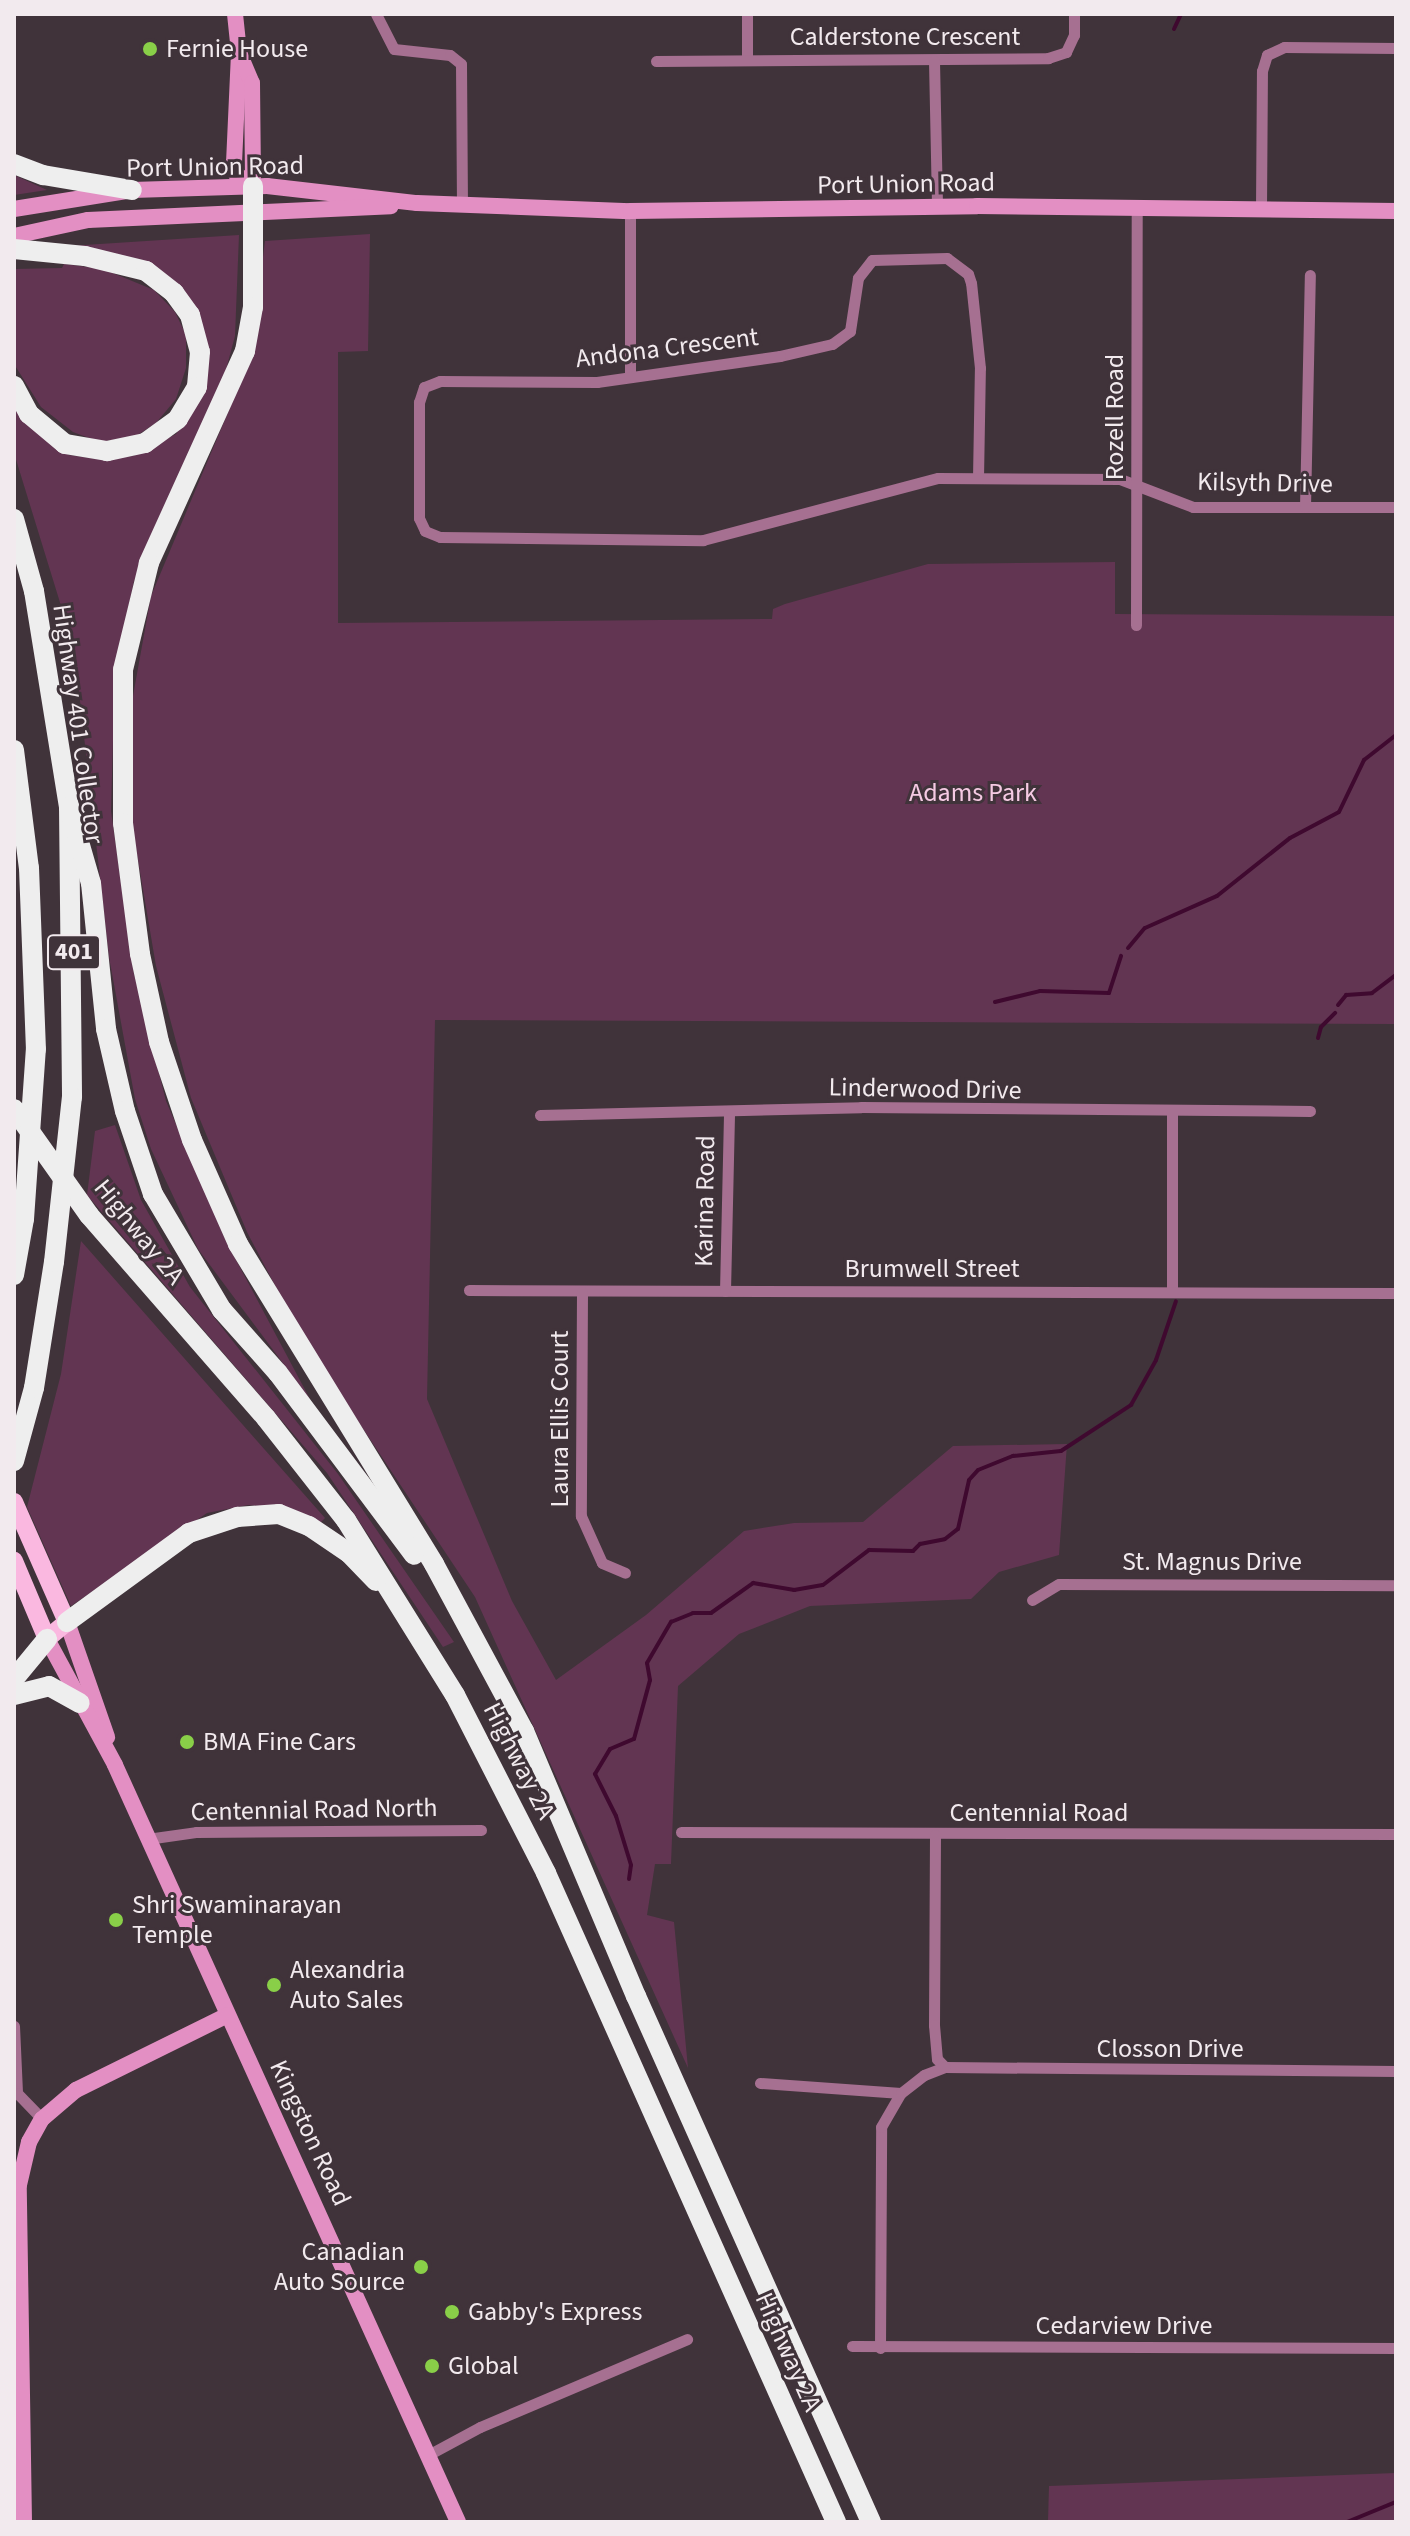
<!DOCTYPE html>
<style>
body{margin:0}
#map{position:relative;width:1410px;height:2536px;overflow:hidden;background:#40333a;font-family:"Source Sans 3",sans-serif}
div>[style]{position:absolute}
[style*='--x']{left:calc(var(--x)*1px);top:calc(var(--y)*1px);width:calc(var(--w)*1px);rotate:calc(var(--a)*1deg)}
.green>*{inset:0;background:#623552}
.stream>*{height:4px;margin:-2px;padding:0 2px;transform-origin:2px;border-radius:2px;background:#3f092f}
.street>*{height:11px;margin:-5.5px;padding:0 5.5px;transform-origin:5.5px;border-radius:5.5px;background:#a67091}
.secondary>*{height:16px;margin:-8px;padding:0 8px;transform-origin:8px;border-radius:8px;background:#e38fc3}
.primary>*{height:18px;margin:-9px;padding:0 9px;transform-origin:9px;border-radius:9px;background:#fab8e0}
.highway>*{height:20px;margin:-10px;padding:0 10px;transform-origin:10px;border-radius:10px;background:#eee}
.highway-bridge>*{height:20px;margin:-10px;padding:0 10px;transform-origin:10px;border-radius:10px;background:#eee}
.dots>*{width:22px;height:22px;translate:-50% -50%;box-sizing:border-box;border:4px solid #40333a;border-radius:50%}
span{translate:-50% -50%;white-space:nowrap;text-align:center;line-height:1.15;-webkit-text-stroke:6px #40333a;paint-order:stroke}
.shield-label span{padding:2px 6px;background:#40333a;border:2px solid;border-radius:6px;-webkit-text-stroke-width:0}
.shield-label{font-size:24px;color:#f2eaee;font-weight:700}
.street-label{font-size:26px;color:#f2eaee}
.poi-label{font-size:26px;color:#f2eaee}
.left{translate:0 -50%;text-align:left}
.right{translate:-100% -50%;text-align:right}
.park-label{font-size:26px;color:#f5cae3}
.frame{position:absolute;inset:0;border:16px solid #f2eaee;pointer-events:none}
</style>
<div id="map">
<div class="green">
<div style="clip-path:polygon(14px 175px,47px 190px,14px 195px)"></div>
<div style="clip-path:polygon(370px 234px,368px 351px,338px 352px,338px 623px,763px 619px,772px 619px,773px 609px,785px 604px,928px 564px,1115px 562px,1115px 614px,1396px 616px,1396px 1024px,435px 1020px,427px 1399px,512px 1601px,556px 1680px,646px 1615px,744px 1531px,794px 1523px,863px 1522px,953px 1446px,1067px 1444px,1059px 1555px,999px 1572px,971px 1599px,810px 1606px,739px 1634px,678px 1686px,671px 1864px,655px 1864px,647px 1915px,674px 1922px,688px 2068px,475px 1597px,302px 1337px,247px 1232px,191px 1098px,156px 966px,131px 819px,131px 707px,151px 596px,250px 360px,265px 241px)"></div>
<div style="clip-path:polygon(239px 235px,235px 336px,224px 377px,134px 581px,115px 670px,111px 811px,134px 974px,166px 1101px,226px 1241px,311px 1401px,198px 1249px,151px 1149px,135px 1099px,109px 957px,74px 648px,14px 453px,14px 403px,69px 455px,97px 459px,133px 456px,176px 434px,205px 390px,207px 351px,154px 268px,69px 246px)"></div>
<div style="clip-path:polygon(64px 264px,103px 269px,154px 290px,175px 312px,186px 335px,186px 368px,176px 399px,156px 423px,136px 436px,100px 442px,73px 432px,41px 407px,14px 364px,14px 269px,62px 268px)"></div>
<div style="clip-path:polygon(115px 1125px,141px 1200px,190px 1287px,338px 1474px,454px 1642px,443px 1647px,327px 1473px,87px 1195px,95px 1131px)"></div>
<div style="clip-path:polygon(81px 1241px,325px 1518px,319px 1524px,279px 1508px,248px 1505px,207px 1513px,71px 1606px,27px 1507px,61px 1374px)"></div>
<div style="clip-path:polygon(1396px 2473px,1396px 2522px,1048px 2522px,1049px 2486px)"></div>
</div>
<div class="stream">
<div style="--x:1174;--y:29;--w:17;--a:-65"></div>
<div style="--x:1128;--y:948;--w:26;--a:-50"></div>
<div style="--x:1145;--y:928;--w:79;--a:-24"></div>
<div style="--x:1217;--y:896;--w:93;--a:-38.5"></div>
<div style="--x:1290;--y:838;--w:55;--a:-28"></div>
<div style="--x:1339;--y:812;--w:58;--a:-64.3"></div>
<div style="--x:1364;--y:760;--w:41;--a:-38"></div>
<div style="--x:995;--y:1002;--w:46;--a:-13.7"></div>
<div style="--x:1040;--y:991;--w:69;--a:1.7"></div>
<div style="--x:1109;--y:993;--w:39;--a:-72"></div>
<div style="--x:1338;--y:1005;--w:13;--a:-51"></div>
<div style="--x:1346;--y:995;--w:26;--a:-4"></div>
<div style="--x:1372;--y:993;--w:30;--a:-37"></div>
<div style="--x:1318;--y:1038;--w:11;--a:-75"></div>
<div style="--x:1321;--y:1027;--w:20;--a:-45"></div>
<div style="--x:629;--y:1879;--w:14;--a:-82"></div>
<div style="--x:631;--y:1865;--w:51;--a:-107"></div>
<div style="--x:616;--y:1816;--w:47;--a:-116.6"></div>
<div style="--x:595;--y:1774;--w:29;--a:-59"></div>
<div style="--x:610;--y:1749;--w:26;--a:-23"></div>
<div style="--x:634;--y:1739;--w:61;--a:-74.8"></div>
<div style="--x:650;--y:1680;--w:17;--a:-100"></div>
<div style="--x:647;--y:1663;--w:48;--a:-59.7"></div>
<div style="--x:671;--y:1622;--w:24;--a:-22"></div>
<div style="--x:693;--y:1613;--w:18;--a:0"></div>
<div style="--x:711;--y:1613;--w:52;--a:-35.5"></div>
<div style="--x:753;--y:1583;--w:42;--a:9.7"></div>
<div style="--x:794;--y:1590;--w:29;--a:-10"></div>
<div style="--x:823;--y:1585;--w:58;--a:-37.3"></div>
<div style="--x:869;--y:1550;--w:44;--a:1.3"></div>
<div style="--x:913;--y:1551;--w:10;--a:-45"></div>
<div style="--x:920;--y:1544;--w:25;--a:-11"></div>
<div style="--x:945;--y:1539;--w:16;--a:-38"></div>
<div style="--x:958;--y:1529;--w:50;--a:-77.3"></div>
<div style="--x:969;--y:1480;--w:13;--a:-48"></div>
<div style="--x:978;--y:1470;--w:38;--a:-22"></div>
<div style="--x:1013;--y:1456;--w:48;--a:-5.9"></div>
<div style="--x:1061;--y:1451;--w:84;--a:-33.3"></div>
<div style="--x:1131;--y:1405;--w:51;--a:-60.9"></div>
<div style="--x:1156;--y:1360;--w:62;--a:-71.3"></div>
<div style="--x:1347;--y:2522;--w:53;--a:-22.2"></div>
</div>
<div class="street">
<div style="--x:376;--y:14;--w:39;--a:63"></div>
<div style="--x:394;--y:49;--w:56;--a:6.1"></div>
<div style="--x:450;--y:55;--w:14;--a:39"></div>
<div style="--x:461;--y:64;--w:141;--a:89.6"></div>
<div style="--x:747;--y:14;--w:44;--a:90"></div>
<div style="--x:656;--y:61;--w:392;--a:-0.4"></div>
<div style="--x:1048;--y:58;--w:19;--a:-18"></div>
<div style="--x:1066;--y:52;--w:19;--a:-65"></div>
<div style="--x:1074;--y:35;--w:21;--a:-90"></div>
<div style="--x:934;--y:61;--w:147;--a:88.8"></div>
<div style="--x:1261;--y:209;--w:138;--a:-89.6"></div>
<div style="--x:1262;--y:71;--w:17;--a:-73"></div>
<div style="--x:1267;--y:55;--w:19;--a:-25"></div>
<div style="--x:1284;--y:47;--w:112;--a:0.5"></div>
<div style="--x:630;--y:376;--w:165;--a:-90"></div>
<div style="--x:978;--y:478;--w:110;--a:-89"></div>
<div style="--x:980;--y:368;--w:85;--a:-96"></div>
<div style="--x:971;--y:283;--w:9;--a:-108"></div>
<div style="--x:968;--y:274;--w:26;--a:-143"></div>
<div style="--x:947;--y:258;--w:75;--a:178.5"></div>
<div style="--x:872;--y:260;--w:23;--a:128"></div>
<div style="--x:858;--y:278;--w:54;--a:98.6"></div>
<div style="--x:850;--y:331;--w:22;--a:144"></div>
<div style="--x:832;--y:344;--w:53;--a:167"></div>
<div style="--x:780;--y:356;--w:185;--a:171.9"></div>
<div style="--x:597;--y:382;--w:157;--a:-179.6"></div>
<div style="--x:440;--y:381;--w:17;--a:159"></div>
<div style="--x:424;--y:387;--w:16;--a:108"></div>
<div style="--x:419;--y:402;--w:116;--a:90"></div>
<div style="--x:419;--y:518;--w:14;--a:65"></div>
<div style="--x:425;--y:531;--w:16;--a:22"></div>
<div style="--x:440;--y:537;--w:263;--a:0.7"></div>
<div style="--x:703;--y:540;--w:243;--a:-14.8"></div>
<div style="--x:938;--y:478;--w:182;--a:0.3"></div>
<div style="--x:1120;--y:479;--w:78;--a:21"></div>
<div style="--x:1193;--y:507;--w:203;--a:0"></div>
<div style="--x:1305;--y:507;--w:232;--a:-88.8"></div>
<div style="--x:1136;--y:625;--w:417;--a:-89.9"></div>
<div style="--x:1172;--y:1113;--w:178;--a:90"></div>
<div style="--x:540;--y:1115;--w:321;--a:-1.4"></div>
<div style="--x:861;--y:1107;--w:449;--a:0.5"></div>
<div style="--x:469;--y:1290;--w:927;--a:0.19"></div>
<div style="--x:725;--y:1291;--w:180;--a:-88.7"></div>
<div style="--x:582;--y:1292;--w:224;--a:90.3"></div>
<div style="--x:581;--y:1516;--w:51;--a:65.9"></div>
<div style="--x:602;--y:1563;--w:25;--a:23"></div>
<div style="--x:1032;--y:1600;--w:31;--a:-31"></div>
<div style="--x:1059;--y:1584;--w:337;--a:0.2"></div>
<div style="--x:681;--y:1832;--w:715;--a:0.16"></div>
<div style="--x:935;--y:1835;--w:190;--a:90.3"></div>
<div style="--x:934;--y:2025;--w:34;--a:85"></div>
<div style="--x:937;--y:2059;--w:11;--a:45"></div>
<div style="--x:147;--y:1839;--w:49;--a:-8.1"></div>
<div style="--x:196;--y:1832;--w:285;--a:-0.4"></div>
<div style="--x:14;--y:2026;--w:67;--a:87.4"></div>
<div style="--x:17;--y:2093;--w:36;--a:46"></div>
<div style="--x:945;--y:2067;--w:451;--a:0.5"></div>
<div style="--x:760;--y:2083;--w:141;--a:4.1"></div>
<div style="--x:852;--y:2346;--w:544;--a:0.21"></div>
<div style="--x:880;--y:2348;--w:221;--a:-89.7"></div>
<div style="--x:881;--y:2127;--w:39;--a:-60"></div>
<div style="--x:901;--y:2093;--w:29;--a:-38"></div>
<div style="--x:924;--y:2075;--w:22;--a:-21"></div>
<div style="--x:428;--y:2455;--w:59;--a:-28.3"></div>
<div style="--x:480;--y:2427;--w:225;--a:-23"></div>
</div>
<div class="secondary">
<div style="--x:235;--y:14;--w:39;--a:84"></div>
<div style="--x:239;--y:53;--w:109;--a:92.6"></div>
<div style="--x:234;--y:162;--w:12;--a:81"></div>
<div style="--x:236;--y:174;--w:21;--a:35"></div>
<div style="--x:240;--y:55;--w:30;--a:67"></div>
<div style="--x:252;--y:83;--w:103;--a:89.4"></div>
<div style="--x:14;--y:209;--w:120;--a:-9.1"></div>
<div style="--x:132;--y:190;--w:135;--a:-1.7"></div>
<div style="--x:267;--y:186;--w:151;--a:6.5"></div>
<div style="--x:417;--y:203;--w:213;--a:2.2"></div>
<div style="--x:630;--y:211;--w:347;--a:-0.8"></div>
<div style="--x:977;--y:206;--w:419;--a:0.7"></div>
<div style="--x:14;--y:236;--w:76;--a:-12.2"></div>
<div style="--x:88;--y:220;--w:303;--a:-2.6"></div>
<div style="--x:67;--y:1622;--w:122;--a:70.8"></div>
<div style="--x:47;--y:1639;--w:143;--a:61.6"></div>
<div style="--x:115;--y:1765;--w:831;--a:65.62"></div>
<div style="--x:24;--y:2522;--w:337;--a:-90.9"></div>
<div style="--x:19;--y:2185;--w:44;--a:-76.9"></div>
<div style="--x:29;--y:2142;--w:26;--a:-61"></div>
<div style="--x:42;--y:2119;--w:45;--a:-40.5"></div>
<div style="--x:76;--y:2090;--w:169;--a:-26.3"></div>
</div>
<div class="primary">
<div style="--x:14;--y:1502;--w:131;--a:66.2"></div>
<div style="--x:67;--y:1622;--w:26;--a:140"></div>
<div style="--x:47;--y:1639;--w:85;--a:-112.9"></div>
</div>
<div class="highway">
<div style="--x:14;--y:164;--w:31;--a:21"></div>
<div style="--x:43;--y:175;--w:90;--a:9.6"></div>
<div style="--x:253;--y:186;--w:121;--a:90"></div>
<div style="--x:253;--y:307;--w:45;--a:100.3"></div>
<div style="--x:245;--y:351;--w:233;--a:114.4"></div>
<div style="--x:149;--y:563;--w:110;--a:103.7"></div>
<div style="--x:123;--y:670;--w:153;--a:90"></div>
<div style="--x:123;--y:823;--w:132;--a:82.6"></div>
<div style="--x:140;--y:954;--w:90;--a:77.8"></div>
<div style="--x:159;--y:1042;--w:103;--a:71.4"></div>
<div style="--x:192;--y:1140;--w:114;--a:66.1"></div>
<div style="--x:238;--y:1244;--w:375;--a:58.5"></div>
<div style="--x:434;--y:1564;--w:190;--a:61.7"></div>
<div style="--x:524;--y:1731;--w:288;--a:67.1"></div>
<div style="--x:636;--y:1996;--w:576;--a:65.93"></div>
<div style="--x:14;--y:249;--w:71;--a:5.6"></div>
<div style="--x:85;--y:256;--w:63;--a:13.8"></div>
<div style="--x:146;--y:271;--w:36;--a:38"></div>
<div style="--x:174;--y:293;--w:27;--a:54"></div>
<div style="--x:190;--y:315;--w:38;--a:75"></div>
<div style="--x:200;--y:352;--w:35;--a:95"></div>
<div style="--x:197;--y:387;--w:37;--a:121"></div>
<div style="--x:178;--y:419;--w:41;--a:144"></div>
<div style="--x:145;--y:443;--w:39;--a:168"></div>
<div style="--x:107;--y:451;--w:43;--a:-170.5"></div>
<div style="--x:65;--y:444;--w:47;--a:-140.2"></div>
<div style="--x:29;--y:414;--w:32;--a:-118"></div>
<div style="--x:14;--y:519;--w:75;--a:74.5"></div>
<div style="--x:34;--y:591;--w:219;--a:80.8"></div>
<div style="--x:69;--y:807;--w:290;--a:89.4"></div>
<div style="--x:14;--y:750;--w:119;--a:82.8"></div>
<div style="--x:29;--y:868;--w:181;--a:87.8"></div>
<div style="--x:69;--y:807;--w:79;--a:73.9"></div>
<div style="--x:91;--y:883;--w:147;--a:84.1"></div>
<div style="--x:106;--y:1029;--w:84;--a:77"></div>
<div style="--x:125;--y:1111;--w:88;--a:71.4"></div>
<div style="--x:153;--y:1194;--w:135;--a:59.3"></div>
<div style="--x:222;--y:1310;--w:84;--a:48.4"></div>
<div style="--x:278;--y:1373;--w:227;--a:53.2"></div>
<div style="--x:14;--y:1109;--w:130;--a:54.7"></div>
<div style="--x:89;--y:1215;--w:269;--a:48.9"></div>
<div style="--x:266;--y:1418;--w:130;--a:51.9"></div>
<div style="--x:346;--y:1520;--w:206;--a:58.1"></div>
<div style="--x:455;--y:1695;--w:200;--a:62.9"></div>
<div style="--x:546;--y:1873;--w:711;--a:65.92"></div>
<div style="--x:14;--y:1275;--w:57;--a:-79.9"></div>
<div style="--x:14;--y:1461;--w:76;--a:-74.7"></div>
<div style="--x:34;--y:1388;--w:128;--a:-81"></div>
<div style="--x:67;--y:1622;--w:151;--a:-36.1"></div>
<div style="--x:189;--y:1533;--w:51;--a:-18.4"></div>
<div style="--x:237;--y:1517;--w:42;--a:-4.1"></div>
<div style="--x:279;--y:1514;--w:32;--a:22"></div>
<div style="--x:309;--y:1526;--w:48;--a:34"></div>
<div style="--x:349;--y:1553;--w:39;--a:46"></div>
<div style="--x:14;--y:1679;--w:52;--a:-50.5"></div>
<div style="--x:14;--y:1695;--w:36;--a:-14"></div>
<div style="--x:49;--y:1686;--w:35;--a:29"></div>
</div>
<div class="highway-bridge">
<div style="--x:24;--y:1219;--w:170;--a:-86"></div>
<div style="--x:54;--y:1262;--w:166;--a:-83.8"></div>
</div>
<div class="dots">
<div style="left:150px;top:49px;background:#89cf48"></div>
<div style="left:187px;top:1742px;background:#89cf48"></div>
<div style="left:116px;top:1920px;background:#89cf48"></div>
<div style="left:274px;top:1985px;background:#89cf48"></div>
<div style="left:421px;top:2267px;background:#89cf48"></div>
<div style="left:452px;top:2312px;background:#89cf48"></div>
<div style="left:432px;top:2366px;background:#89cf48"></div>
</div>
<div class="shield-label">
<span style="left:74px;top:952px">401</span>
</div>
<div class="street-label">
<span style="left:905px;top:37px">Calderstone Crescent</span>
<span style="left:215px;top:167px;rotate:-1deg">Port Union Road</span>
<span style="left:906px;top:184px;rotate:-1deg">Port Union Road</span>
<span style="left:667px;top:348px;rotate:-7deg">Andona Crescent</span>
<span style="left:1115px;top:417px;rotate:-90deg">Rozell Road</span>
<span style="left:1265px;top:483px;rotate:1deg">Kilsyth Drive</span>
<span style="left:78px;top:724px;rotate:82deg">Highway 401 Collector</span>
<span style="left:925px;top:1089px;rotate:1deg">Linderwood Drive</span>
<span style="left:705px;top:1201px;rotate:-89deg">Karina Road</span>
<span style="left:139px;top:1232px;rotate:51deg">Highway 2A</span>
<span style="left:932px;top:1269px">Brumwell Street</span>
<span style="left:560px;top:1419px;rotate:-90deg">Laura Ellis Court</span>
<span style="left:1212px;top:1562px">St. Magnus Drive</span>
<span style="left:519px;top:1761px;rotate:63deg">Highway 2A</span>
<span style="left:314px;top:1810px;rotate:-1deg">Centennial Road North</span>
<span style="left:1039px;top:1813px">Centennial Road</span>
<span style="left:1170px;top:2049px">Closson Drive</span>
<span style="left:310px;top:2133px;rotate:65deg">Kingston Road</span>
<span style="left:1124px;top:2326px">Cedarview Drive</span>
<span style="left:788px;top:2352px;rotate:66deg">Highway 2A</span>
</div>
<div class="poi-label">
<span class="left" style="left:166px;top:49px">Fernie House</span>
<span class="left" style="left:203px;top:1742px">BMA Fine Cars</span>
<span class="left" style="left:132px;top:1920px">Shri Swaminarayan<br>Temple</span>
<span class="left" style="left:290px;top:1985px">Alexandria<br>Auto Sales</span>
<span class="right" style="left:405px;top:2267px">Canadian<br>Auto Source</span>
<span class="left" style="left:468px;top:2312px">Gabby's Express</span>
<span class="left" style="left:448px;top:2366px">Global</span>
</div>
<div class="park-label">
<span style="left:973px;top:793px">Adams Park</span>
</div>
<div class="frame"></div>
</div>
